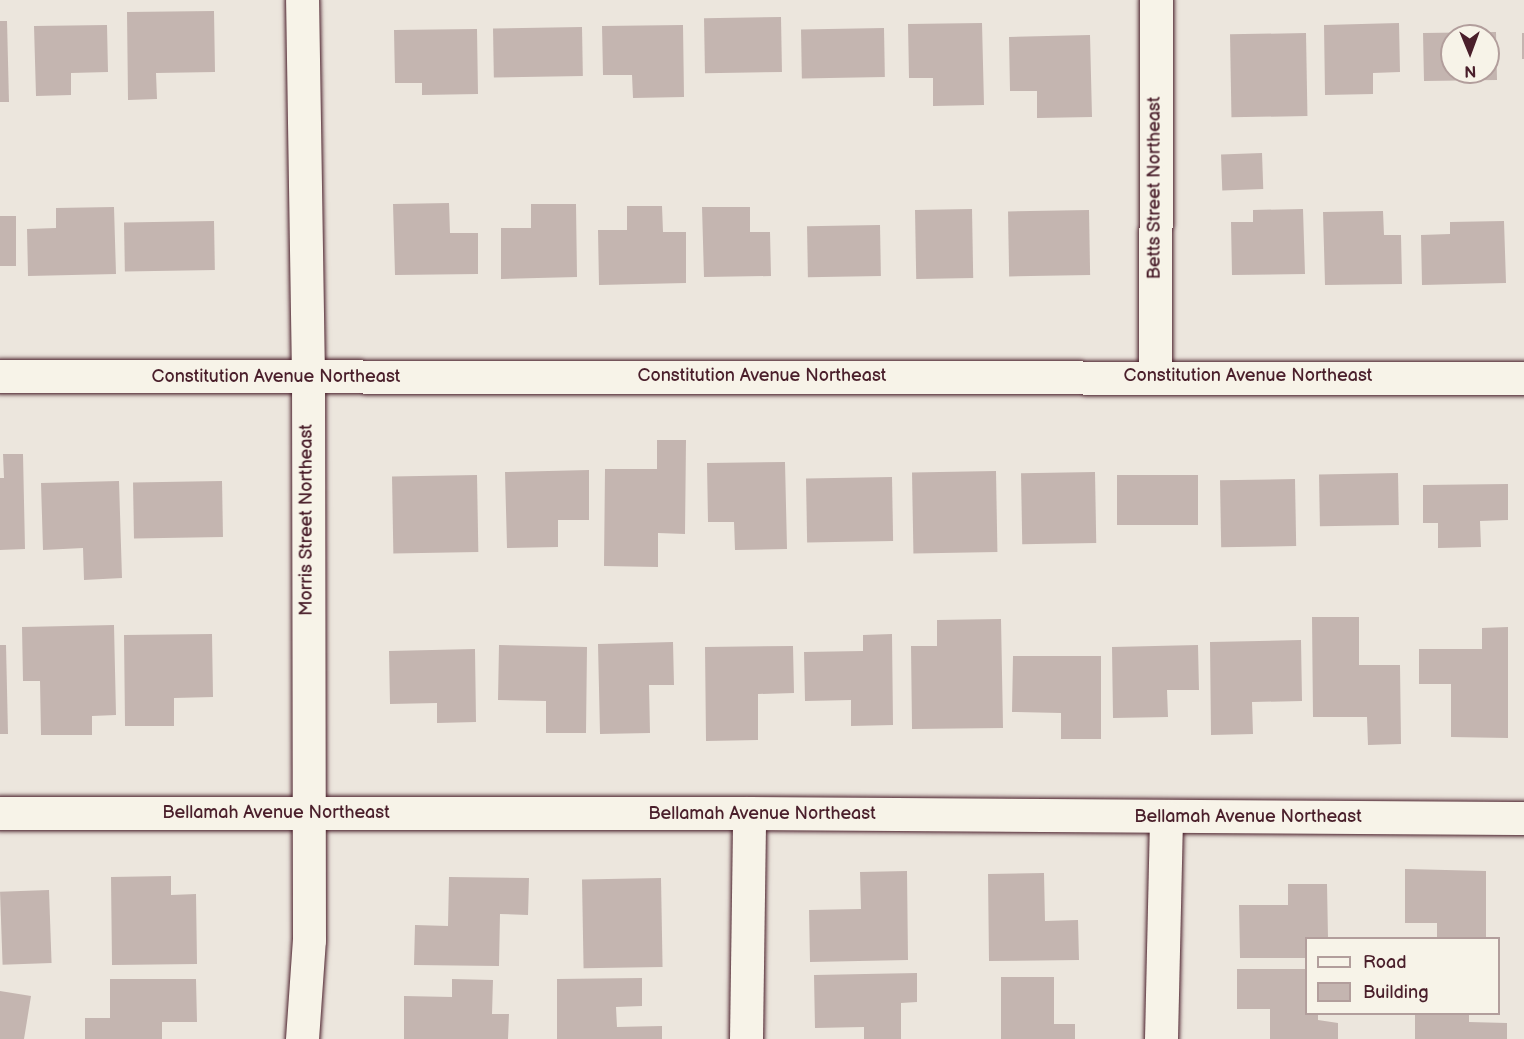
<!DOCTYPE html>
<style>
body{margin:0}
#map{position:relative;width:1524px;height:1039px;overflow:hidden;background:#ece6dd;font-family:"Balsamiq Sans",sans-serif}
div>[style]{position:absolute}
[style*='--x']{left:calc(var(--x)*1px);top:calc(var(--y)*1px);width:calc(var(--w)*1px);rotate:calc(var(--a)*1deg)}
.building>*{inset:0;background:#c4b5b0;transform-origin:0 0}
.roads{filter:drop-shadow(0 0 2px #4a1f2b) drop-shadow(0 0 2px #4a1f2b)}
.street>*{height:33px;margin:-16.5px;padding:0 16.5px;transform-origin:16.5px;border-radius:16.5px;background:#f7f3e8}
.secondary>*{height:33px;margin:-16.5px;padding:0 16.5px;transform-origin:16.5px;border-radius:16.5px;background:#f7f3e8}
span{translate:-50% -50%;white-space:nowrap;text-align:center;line-height:1.15;-webkit-text-stroke:4.5px #f7f3e8;paint-order:stroke}
.street-label{font-size:18px;color:#4a1f2b}
.legend{position:absolute;left:1305px;top:937px;width:195px;height:78px;box-sizing:border-box;background:#f7f3e8;border:2px solid #b29e9c;margin:0;padding:8px 10px;list-style:none;font-size:18px;color:#4a1f2b}
.legend li{display:flex;align-items:center;gap:12px;height:30px}
.legend b{width:30px;border:2px solid #b29e9c}
.north{position:absolute;left:1440px;top:24px;width:60px;height:60px;box-sizing:border-box;background:#f7f3e8;border:2px solid #b29e9c;border-radius:50%;rotate:179deg;font-size:16px;font-weight:700;line-height:24px;text-align:center;color:#4a1f2b}
.north::after{content:'';display:block;margin:auto;width:21px;height:27px;background:#4a1f2b;clip-path:polygon(50% 0,100% 100%,50% 72%,0 100%)}
</style>
<div id="map">
<div class="building">
<div style="clip-path:polygon(214px 11px,215px 72px,156px 73px,157px 99px,128px 100px,127px 12px)"></div>
<div style="left:781px;top:17px;width:55px;height:77px;rotate:89deg"></div>
<div style="clip-path:polygon(0 21px,7px 21px,9px 102px,0 102px)"></div>
<div style="clip-path:polygon(982px 23px,984px 105px,933px 106px,933px 78px,909px 78px,908px 24px)"></div>
<div style="clip-path:polygon(1399px 23px,1400px 72px,1373px 73px,1373px 94px,1325px 95px,1324px 25px)"></div>
<div style="clip-path:polygon(107px 25px,108px 72px,71px 73px,71px 95px,36px 96px,34px 26px)"></div>
<div style="clip-path:polygon(683px 25px,684px 97px,633px 98px,632px 75px,603px 75px,602px 26px)"></div>
<div style="left:582px;top:27px;width:49px;height:89px;rotate:89deg"></div>
<div style="left:884px;top:28px;width:49px;height:83px;rotate:89deg"></div>
<div style="clip-path:polygon(477px 29px,478px 94px,422px 95px,422px 83px,395px 83px,394px 30px)"></div>
<div style="clip-path:polygon(evenodd,1496px 32px,1497px 80px,1424px 81px,1423px 33px,1496px 32px,1452px 36px,1488px 36px,1488px 72px,1452px 72px,1452px 36px)"></div>
<div style="left:1306px;top:33px;width:83px;height:76px;rotate:89deg"></div>
<div style="left:1522px;top:33px;width:2px;height:26px"></div>
<div style="clip-path:polygon(1090px 35px,1092px 117px,1037px 118px,1037px 91px,1010px 91px,1009px 37px)"></div>
<div style="left:1262px;top:153px;width:36px;height:41px;rotate:88deg"></div>
<div style="clip-path:polygon(449px 203px,450px 233px,478px 233px,478px 274px,395px 275px,393px 204px)"></div>
<div style="clip-path:polygon(531px 204px,576px 204px,577px 277px,501px 279px,501px 228px,531px 228px)"></div>
<div style="clip-path:polygon(627px 206px,662px 206px,663px 232px,686px 232px,686px 283px,599px 285px,598px 230px,627px 230px)"></div>
<div style="clip-path:polygon(114px 207px,116px 274px,28px 276px,27px 229px,56px 228px,56px 208px)"></div>
<div style="clip-path:polygon(702px 207px,750px 207px,750px 232px,770px 232px,771px 276px,704px 277px)"></div>
<div style="left:972px;top:209px;width:69px;height:57px;rotate:89deg"></div>
<div style="clip-path:polygon(1303px 209px,1305px 274px,1232px 275px,1231px 222px,1253px 222px,1253px 210px)"></div>
<div style="left:1089px;top:210px;width:65px;height:81px;rotate:89deg"></div>
<div style="clip-path:polygon(1383px 211px,1384px 235px,1401px 235px,1402px 284px,1325px 285px,1323px 212px)"></div>
<div style="left:0;top:216px;width:16px;height:50px"></div>
<div style="left:214px;top:221px;width:49px;height:90px;rotate:89deg"></div>
<div style="clip-path:polygon(1504px 221px,1506px 283px,1422px 285px,1421px 235px,1450px 234px,1450px 222px)"></div>
<div style="left:880px;top:225px;width:51px;height:73px;rotate:89deg"></div>
<div style="clip-path:polygon(657px 440px,686px 440px,685px 534px,658px 533px,658px 567px,604px 566px,605px 469px,657px 469px)"></div>
<div style="clip-path:polygon(3px 454px,23px 454px,25px 549px,0 550px,0 478px,4px 478px)"></div>
<div style="clip-path:polygon(785px 462px,787px 549px,735px 550px,734px 522px,708px 522px,707px 463px)"></div>
<div style="clip-path:polygon(589px 470px,589px 520px,558px 520px,558px 547px,507px 548px,505px 472px)"></div>
<div style="left:996px;top:471px;width:81px;height:84px;rotate:89deg"></div>
<div style="left:1095px;top:472px;width:71px;height:74px;rotate:89deg"></div>
<div style="left:1398px;top:473px;width:52px;height:79px;rotate:89deg"></div>
<div style="left:477px;top:475px;width:77px;height:85px;rotate:89deg"></div>
<div style="left:1198px;top:475px;width:50px;height:81px;rotate:90deg"></div>
<div style="left:892px;top:477px;width:64px;height:86px;rotate:89deg"></div>
<div style="left:1295px;top:479px;width:67px;height:75px;rotate:89deg"></div>
<div style="clip-path:polygon(119px 481px,122px 578px,84px 580px,83px 548px,43px 550px,41px 483px)"></div>
<div style="left:222px;top:481px;width:56px;height:89px;rotate:89deg"></div>
<div style="clip-path:polygon(1508px 484px,1508px 520px,1480px 521px,1481px 547px,1438px 548px,1438px 523px,1423px 523px,1423px 485px)"></div>
<div style="clip-path:polygon(1312px 617px,1359px 617px,1359px 665px,1400px 665px,1401px 744px,1368px 745px,1367px 717px,1313px 717px)"></div>
<div style="clip-path:polygon(1001px 619px,1003px 728px,912px 729px,911px 646px,937px 646px,937px 620px)"></div>
<div style="clip-path:polygon(114px 625px,116px 715px,92px 716px,92px 735px,41px 735px,40px 681px,23px 681px,22px 627px)"></div>
<div style="clip-path:polygon(1508px 627px,1508px 738px,1451px 737px,1451px 684px,1419px 684px,1419px 649px,1482px 649px,1482px 628px)"></div>
<div style="clip-path:polygon(212px 634px,213px 697px,174px 698px,174px 726px,125px 726px,124px 635px)"></div>
<div style="clip-path:polygon(892px 634px,893px 725px,851px 726px,851px 700px,805px 701px,804px 652px,863px 651px,863px 635px)"></div>
<div style="clip-path:polygon(1301px 640px,1302px 701px,1252px 702px,1253px 734px,1211px 735px,1210px 642px)"></div>
<div style="clip-path:polygon(673px 642px,674px 685px,649px 685px,650px 733px,600px 734px,598px 644px)"></div>
<div style="clip-path:polygon(0 645px,6px 645px,8px 734px,0 734px)"></div>
<div style="clip-path:polygon(499px 645px,587px 647px,586px 733px,546px 733px,546px 701px,498px 700px)"></div>
<div style="clip-path:polygon(1198px 645px,1199px 690px,1167px 690px,1168px 717px,1113px 718px,1112px 647px)"></div>
<div style="clip-path:polygon(793px 646px,794px 693px,758px 694px,758px 740px,706px 741px,705px 647px)"></div>
<div style="clip-path:polygon(475px 649px,476px 722px,437px 723px,437px 703px,390px 704px,389px 651px)"></div>
<div style="clip-path:polygon(1013px 656px,1101px 656px,1101px 739px,1061px 739px,1061px 713px,1012px 712px)"></div>
<div style="clip-path:polygon(1405px 869px,1486px 871px,1486px 938px,1437px 938px,1437px 923px,1405px 923px)"></div>
<div style="clip-path:polygon(907px 871px,908px 960px,810px 962px,809px 910px,861px 909px,860px 872px)"></div>
<div style="clip-path:polygon(1044px 873px,1045px 921px,1078px 920px,1079px 960px,989px 961px,988px 874px)"></div>
<div style="clip-path:polygon(171px 876px,171px 895px,196px 894px,197px 964px,112px 965px,111px 877px)"></div>
<div style="clip-path:polygon(449px 877px,529px 878px,528px 915px,500px 914px,499px 966px,414px 965px,415px 925px,448px 926px)"></div>
<div style="left:661px;top:878px;width:89px;height:79px;rotate:89deg"></div>
<div style="clip-path:polygon(1288px 884px,1327px 884px,1328px 938px,1306px 938px,1306px 958px,1240px 958px,1239px 905px,1288px 905px)"></div>
<div style="left:49px;top:890px;width:73px;height:49px;rotate:88deg"></div>
<div style="clip-path:polygon(1237px 969px,1306px 969px,1306px 1014px,1318px 1014px,1318px 1020px,1338px 1023px,1338px 1039px,1270px 1039px,1270px 1009px,1237px 1009px)"></div>
<div style="clip-path:polygon(917px 973px,917px 1002px,901px 1003px,901px 1039px,864px 1039px,864px 1027px,815px 1028px,814px 975px)"></div>
<div style="clip-path:polygon(1001px 977px,1054px 977px,1054px 1024px,1075px 1024px,1075px 1039px,1001px 1039px)"></div>
<div style="clip-path:polygon(642px 978px,642px 1006px,616px 1007px,617px 1027px,662px 1026px,662px 1039px,557px 1039px,557px 979px)"></div>
<div style="clip-path:polygon(110px 979px,196px 979px,197px 1022px,162px 1022px,162px 1039px,85px 1039px,85px 1018px,110px 1018px)"></div>
<div style="clip-path:polygon(452px 979px,493px 980px,492px 1014px,509px 1014px,508px 1039px,404px 1039px,404px 996px,452px 997px)"></div>
<div style="clip-path:polygon(0 991px,31px 996px,24px 1039px,0 1039px)"></div>
<div style="clip-path:polygon(1415px 1014px,1469px 1014px,1469px 1022px,1507px 1023px,1507px 1039px,1415px 1039px)"></div>
</div>
<div class="roads">
<div class="street">
<div style="--x:1155;--y:376;--w:376;--a:-89.8"></div>
<div style="--x:0;--y:813;--w:749;--a:0"></div>
<div style="--x:749;--y:813;--w:775;--a:0.37"></div>
<div style="--x:746;--y:1039;--w:226;--a:-89.2"></div>
<div style="--x:1161;--y:1039;--w:222;--a:-88.7"></div>
</div>
<div class="secondary">
<div style="--x:0;--y:376;--w:1524;--a:0.08"></div>
<div style="--x:302;--y:1039;--w:99;--a:-86"></div>
<div style="--x:309;--y:940;--w:563;--a:-90.1"></div>
<div style="--x:308;--y:377;--w:377;--a:-90.9"></div>
</div>
</div>
<div class="street-label">
<span style="left:1155px;top:188px;rotate:-90deg">Betts Street Northeast</span>
<span style="left:762px;top:376px">Constitution Avenue Northeast</span>
<span style="left:1248px;top:376px">Constitution Avenue Northeast</span>
<span style="left:276px;top:377px">Constitution Avenue Northeast</span>
<span style="left:307px;top:520px;rotate:-90deg">Morris Street Northeast</span>
<span style="left:276px;top:813px">Bellamah Avenue Northeast</span>
<span style="left:762px;top:814px">Bellamah Avenue Northeast</span>
<span style="left:1248px;top:817px">Bellamah Avenue Northeast</span>
</div>
<ul class="legend">
<li><b style="height:8px;background:#f7f3e8"></b>Road</li>
<li><b style="height:16px;background:#c4b5b0"></b>Building</li>
</ul>
<div class="north">N</div>
</div>
